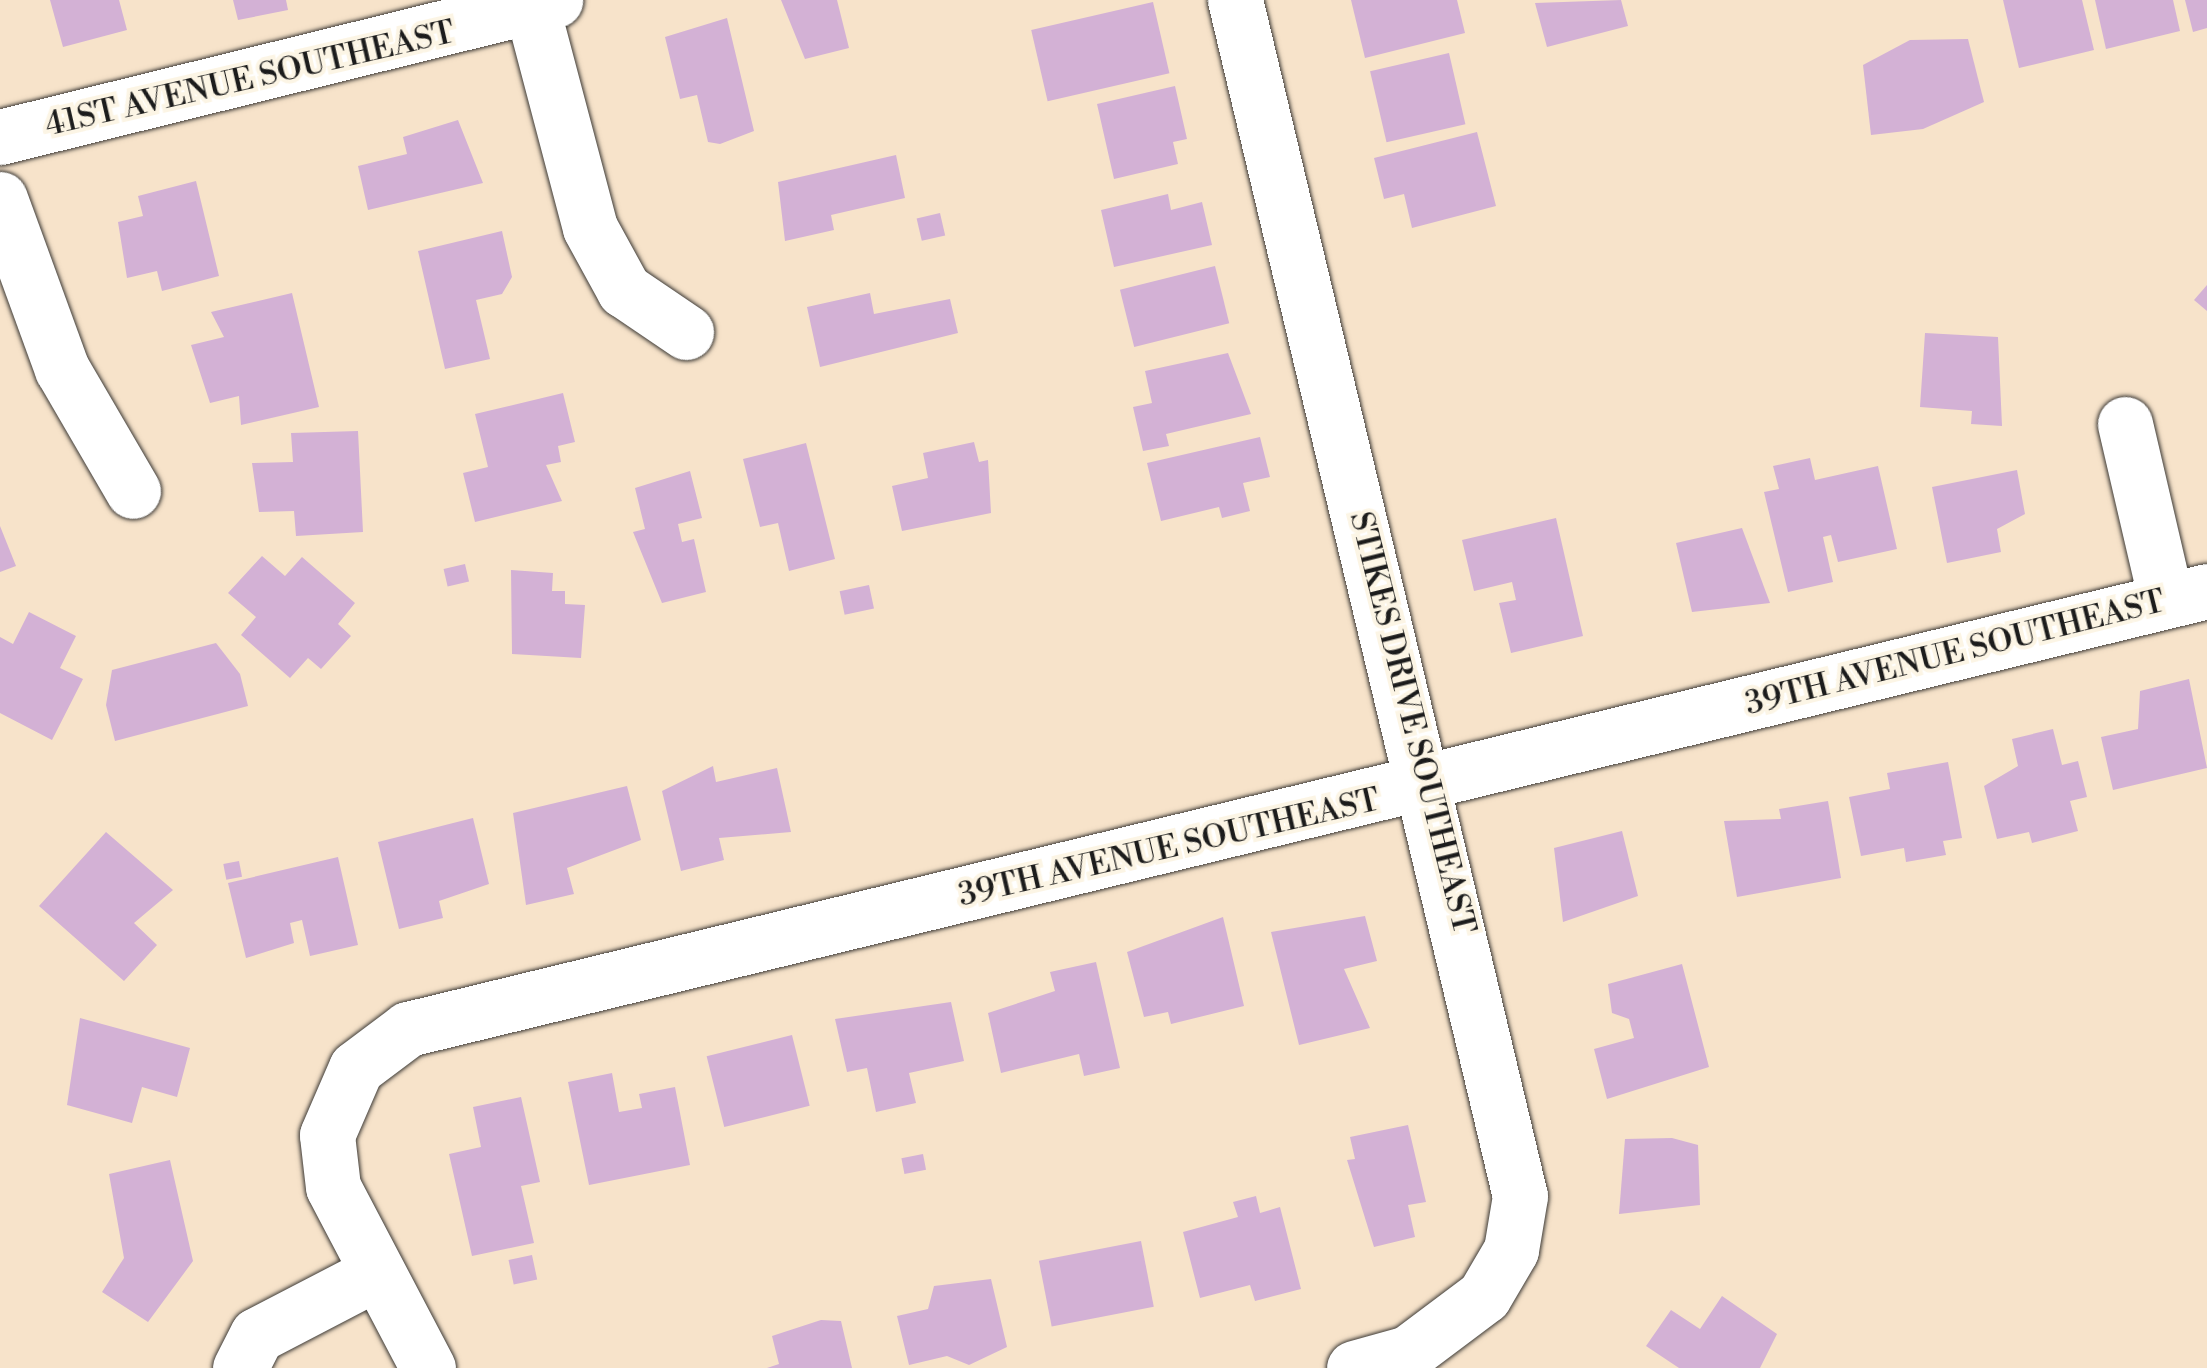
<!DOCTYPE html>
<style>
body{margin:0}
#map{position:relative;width:2207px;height:1368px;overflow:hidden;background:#f7e3ca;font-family:"Libre Bodoni",serif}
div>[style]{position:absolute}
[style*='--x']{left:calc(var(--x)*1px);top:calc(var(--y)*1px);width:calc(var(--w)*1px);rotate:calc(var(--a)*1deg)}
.building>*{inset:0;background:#d3b1d5;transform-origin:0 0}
.roads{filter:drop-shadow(0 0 2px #3d3a36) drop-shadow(0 0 2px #3d3a36)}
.minor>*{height:55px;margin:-27.5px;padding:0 27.5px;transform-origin:27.5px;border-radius:27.5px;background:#fff}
span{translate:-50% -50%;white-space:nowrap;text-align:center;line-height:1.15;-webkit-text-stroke:8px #fcf5e5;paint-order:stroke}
.street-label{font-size:32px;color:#1c1c1c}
</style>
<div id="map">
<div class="building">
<div style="clip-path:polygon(50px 0,119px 0,127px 30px,63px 47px)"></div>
<div style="clip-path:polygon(233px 0,286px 0,288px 10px,238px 20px)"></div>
<div style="clip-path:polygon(781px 0,837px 0,849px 48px,805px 59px)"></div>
<div style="clip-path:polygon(1351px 0,1457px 0,1465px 33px,1365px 58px)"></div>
<div style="clip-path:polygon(1621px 0,1628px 26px,1547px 47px,1535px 3px)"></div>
<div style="clip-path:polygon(2003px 0,2082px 0,2094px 50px,2019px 68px)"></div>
<div style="clip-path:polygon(2095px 0,2173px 0,2180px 31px,2106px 49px)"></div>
<div style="clip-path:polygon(2185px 0,2207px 0,2207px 28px,2193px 32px)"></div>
<div style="left:1153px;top:2px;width:73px;height:125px;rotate:77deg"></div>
<div style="clip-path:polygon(727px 18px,754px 131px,720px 144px,708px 142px,697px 95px,680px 99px,665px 37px)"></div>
<div style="clip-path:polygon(1968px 39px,1984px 102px,1923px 129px,1871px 135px,1863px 65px,1910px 40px)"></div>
<div style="left:1449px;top:53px;width:73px;height:81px;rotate:77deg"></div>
<div style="clip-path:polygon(1175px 86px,1187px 139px,1173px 142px,1178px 164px,1114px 179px,1097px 104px)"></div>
<div style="clip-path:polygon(458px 120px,483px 183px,368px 210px,358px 166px,407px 154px,403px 137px)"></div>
<div style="clip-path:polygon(1477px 132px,1496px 206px,1412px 228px,1404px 194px,1384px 199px,1374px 158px)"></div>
<div style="clip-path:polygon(896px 155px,905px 198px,831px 215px,834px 230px,785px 241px,778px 182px)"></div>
<div style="clip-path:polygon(196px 181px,219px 276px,162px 291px,157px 271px,127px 278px,118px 222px,143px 216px,138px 196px)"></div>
<div style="clip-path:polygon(1168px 194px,1171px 210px,1202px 202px,1212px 245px,1114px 267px,1101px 210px)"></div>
<div style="left:940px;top:213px;width:23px;height:24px;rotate:77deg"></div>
<div style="clip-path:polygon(502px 231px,512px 277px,502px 294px,476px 300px,490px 359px,445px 369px,418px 251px)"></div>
<div style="left:1215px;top:266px;width:59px;height:98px;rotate:76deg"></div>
<div style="clip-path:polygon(2207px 285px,2207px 311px,2194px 300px)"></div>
<div style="clip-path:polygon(292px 293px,319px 407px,241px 425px,239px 396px,210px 403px,191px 345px,224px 337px,211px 312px)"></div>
<div style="clip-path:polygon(870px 293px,874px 314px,950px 299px,958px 333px,820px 367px,807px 307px)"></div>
<div style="clip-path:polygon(1925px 333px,1998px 337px,2002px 426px,1971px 424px,1972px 411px,1920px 407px)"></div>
<div style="clip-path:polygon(1228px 353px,1251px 414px,1166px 434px,1169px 446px,1143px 451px,1133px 407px,1152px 403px,1145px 371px)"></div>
<div style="clip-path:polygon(563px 393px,575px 442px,558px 446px,561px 462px,546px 465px,562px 501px,475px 522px,463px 473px,488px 467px,475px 414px)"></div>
<div style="clip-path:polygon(358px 431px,363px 532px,296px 536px,294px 511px,259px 512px,252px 463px,293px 462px,291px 433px)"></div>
<div style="clip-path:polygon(1260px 437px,1270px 477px,1243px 483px,1250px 511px,1222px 518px,1219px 507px,1161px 521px,1147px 463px)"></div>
<div style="clip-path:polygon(974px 442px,979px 462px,988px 460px,991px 513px,902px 531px,892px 486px,928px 478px,923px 453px)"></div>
<div style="clip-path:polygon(806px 443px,835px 559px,789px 571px,778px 523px,760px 527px,743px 459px)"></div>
<div style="clip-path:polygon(1810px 458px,1815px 480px,1878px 466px,1897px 549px,1838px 562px,1831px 535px,1823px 537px,1833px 582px,1788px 592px,1764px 492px,1779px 489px,1773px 466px)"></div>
<div style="clip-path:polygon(2017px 470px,2025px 514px,1997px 529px,2001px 552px,1947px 563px,1932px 487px)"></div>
<div style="clip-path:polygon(690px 471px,702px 518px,678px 524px,682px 542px,694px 539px,706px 592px,662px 603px,633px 532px,645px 529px,635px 488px)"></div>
<div style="clip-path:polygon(1556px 518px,1583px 636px,1511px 653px,1499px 603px,1516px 600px,1512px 582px,1474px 591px,1462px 540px)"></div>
<div style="clip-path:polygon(0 526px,16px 566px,0 572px)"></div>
<div style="clip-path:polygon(1742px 528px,1770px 603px,1692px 612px,1676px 543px)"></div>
<div style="clip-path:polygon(262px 556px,285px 576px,302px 557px,355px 603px,338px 624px,351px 636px,321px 669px,308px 658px,290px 678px,241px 635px,256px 617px,228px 593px)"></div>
<div style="left:465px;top:564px;width:18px;height:22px;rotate:77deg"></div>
<div style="clip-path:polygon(511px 570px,553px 573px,552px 591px,565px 591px,565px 604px,585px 605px,581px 658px,512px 654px)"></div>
<div style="left:869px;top:585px;width:24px;height:30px;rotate:78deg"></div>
<div style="clip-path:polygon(29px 612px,76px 636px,60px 668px,83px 679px,52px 740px,0 713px,0 637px,13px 644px)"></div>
<div style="clip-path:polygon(216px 643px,240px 674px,248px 706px,115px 741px,106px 705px,112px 670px)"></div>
<div style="clip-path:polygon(2189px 679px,2207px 768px,2113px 790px,2101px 737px,2138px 729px,2140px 691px)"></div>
<div style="clip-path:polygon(2053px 729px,2062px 765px,2078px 761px,2087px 797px,2070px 801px,2078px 831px,2032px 843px,2029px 832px,1997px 839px,1984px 786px,2018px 766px,2012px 739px)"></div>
<div style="clip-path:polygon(1948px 762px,1962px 838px,1943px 841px,1946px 855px,1906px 862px,1904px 848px,1861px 856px,1849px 797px,1890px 789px,1887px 773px)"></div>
<div style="clip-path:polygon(713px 766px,716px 782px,777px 768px,791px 832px,719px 838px,724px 860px,681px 871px,662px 791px)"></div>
<div style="clip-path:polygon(627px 786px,641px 840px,567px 868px,574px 894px,526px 905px,513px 813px)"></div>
<div style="clip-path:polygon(1828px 801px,1841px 878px,1737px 897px,1724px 821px,1781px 819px,1779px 809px)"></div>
<div style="clip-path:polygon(473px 818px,489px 884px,439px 901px,443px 918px,399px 929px,378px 842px)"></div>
<div style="clip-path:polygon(1622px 831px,1638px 896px,1563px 922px,1554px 848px)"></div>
<div style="clip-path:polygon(106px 832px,173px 890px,134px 923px,157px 945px,124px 981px,39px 906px)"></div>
<div style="clip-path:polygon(338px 857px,358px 945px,310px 956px,302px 920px,290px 923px,294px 943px,246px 958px,228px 883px)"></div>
<div style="left:239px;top:861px;width:16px;height:16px;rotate:79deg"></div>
<div style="clip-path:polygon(1365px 916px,1377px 961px,1344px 969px,1370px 1028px,1299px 1045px,1271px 932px)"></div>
<div style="clip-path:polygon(1223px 917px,1244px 1006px,1171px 1024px,1168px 1012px,1144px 1017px,1127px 952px)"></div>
<div style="clip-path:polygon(1096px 962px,1120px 1068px,1084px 1076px,1079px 1054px,1001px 1073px,988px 1013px,1055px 991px,1050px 972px)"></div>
<div style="clip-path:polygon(1682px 964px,1709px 1067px,1607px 1099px,1594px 1049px,1634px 1038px,1629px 1019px,1612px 1013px,1608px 984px)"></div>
<div style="clip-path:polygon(951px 1002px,964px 1061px,909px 1073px,916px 1103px,876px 1112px,867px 1068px,847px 1072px,835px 1019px)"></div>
<div style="clip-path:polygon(80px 1018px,190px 1048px,177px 1097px,142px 1087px,132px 1123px,67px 1105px)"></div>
<div style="left:792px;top:1035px;width:73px;height:88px;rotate:76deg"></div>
<div style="clip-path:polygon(612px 1073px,619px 1112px,642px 1108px,639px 1094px,675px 1087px,690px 1165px,589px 1185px,568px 1082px)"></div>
<div style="clip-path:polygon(521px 1097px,540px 1182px,521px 1186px,534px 1243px,472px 1256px,449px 1154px,481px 1147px,473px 1107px)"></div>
<div style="clip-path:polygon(1408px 1125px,1426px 1202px,1408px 1205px,1415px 1237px,1374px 1247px,1347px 1160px,1355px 1159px,1350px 1137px)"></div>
<div style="clip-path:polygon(1672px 1138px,1698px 1145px,1700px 1205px,1619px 1214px,1625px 1139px)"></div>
<div style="left:923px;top:1154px;width:16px;height:22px;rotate:79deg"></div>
<div style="clip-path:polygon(170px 1160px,193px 1261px,148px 1322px,102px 1292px,124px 1258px,109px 1174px)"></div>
<div style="clip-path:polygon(1256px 1196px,1260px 1213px,1280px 1207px,1301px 1289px,1255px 1301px,1250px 1285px,1200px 1298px,1183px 1232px,1238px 1217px,1233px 1202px)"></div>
<div style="left:1141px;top:1241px;width:67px;height:104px;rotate:79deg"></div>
<div style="left:532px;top:1255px;width:25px;height:24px;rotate:78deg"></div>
<div style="clip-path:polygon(991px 1279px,1007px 1347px,969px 1365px,947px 1356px,909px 1365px,897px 1316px,928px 1309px,934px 1286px)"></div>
<div style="clip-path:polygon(1722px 1296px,1777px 1334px,1760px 1368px,1679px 1368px,1646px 1346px,1671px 1310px,1700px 1329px)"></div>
<div style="clip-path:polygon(821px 1320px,841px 1321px,852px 1368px,767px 1368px,779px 1364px,772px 1336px)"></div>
</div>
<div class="roads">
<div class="minor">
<div style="--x:1235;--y:0;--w:1229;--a:76.6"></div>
<div style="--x:1520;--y:1196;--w:55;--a:99.5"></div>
<div style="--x:1511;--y:1250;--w:53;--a:120.4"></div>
<div style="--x:1484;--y:1296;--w:95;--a:143.1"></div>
<div style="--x:1408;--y:1353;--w:56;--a:164.5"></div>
<div style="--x:533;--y:12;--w:223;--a:75.2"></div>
<div style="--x:590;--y:228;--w:71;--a:61.3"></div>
<div style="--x:624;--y:290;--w:75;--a:34.1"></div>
<div style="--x:0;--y:137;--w:572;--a:-13.87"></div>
<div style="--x:0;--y:199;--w:181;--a:70"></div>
<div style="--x:62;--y:369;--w:141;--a:59.8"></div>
<div style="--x:2125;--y:424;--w:181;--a:76.9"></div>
<div style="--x:240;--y:1368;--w:37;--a:-63"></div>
<div style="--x:257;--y:1335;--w:132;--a:-27.5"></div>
<div style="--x:428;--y:1368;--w:204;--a:-117.7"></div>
<div style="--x:333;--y:1187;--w:52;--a:-96.6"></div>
<div style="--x:327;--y:1135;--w:73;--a:-66.6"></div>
<div style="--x:356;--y:1068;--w:65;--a:-36.9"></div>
<div style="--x:408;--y:1029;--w:1852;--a:-13.68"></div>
</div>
</div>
<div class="street-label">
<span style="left:250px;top:79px;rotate:-13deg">41ST AVENUE SOUTHEAST</span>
<span style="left:1955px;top:653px;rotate:-14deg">39TH AVENUE SOUTHEAST</span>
<span style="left:1412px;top:723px;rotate:76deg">STIKES DRIVE SOUTHEAST</span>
<span style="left:1169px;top:848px;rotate:-13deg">39TH AVENUE SOUTHEAST</span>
</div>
</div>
